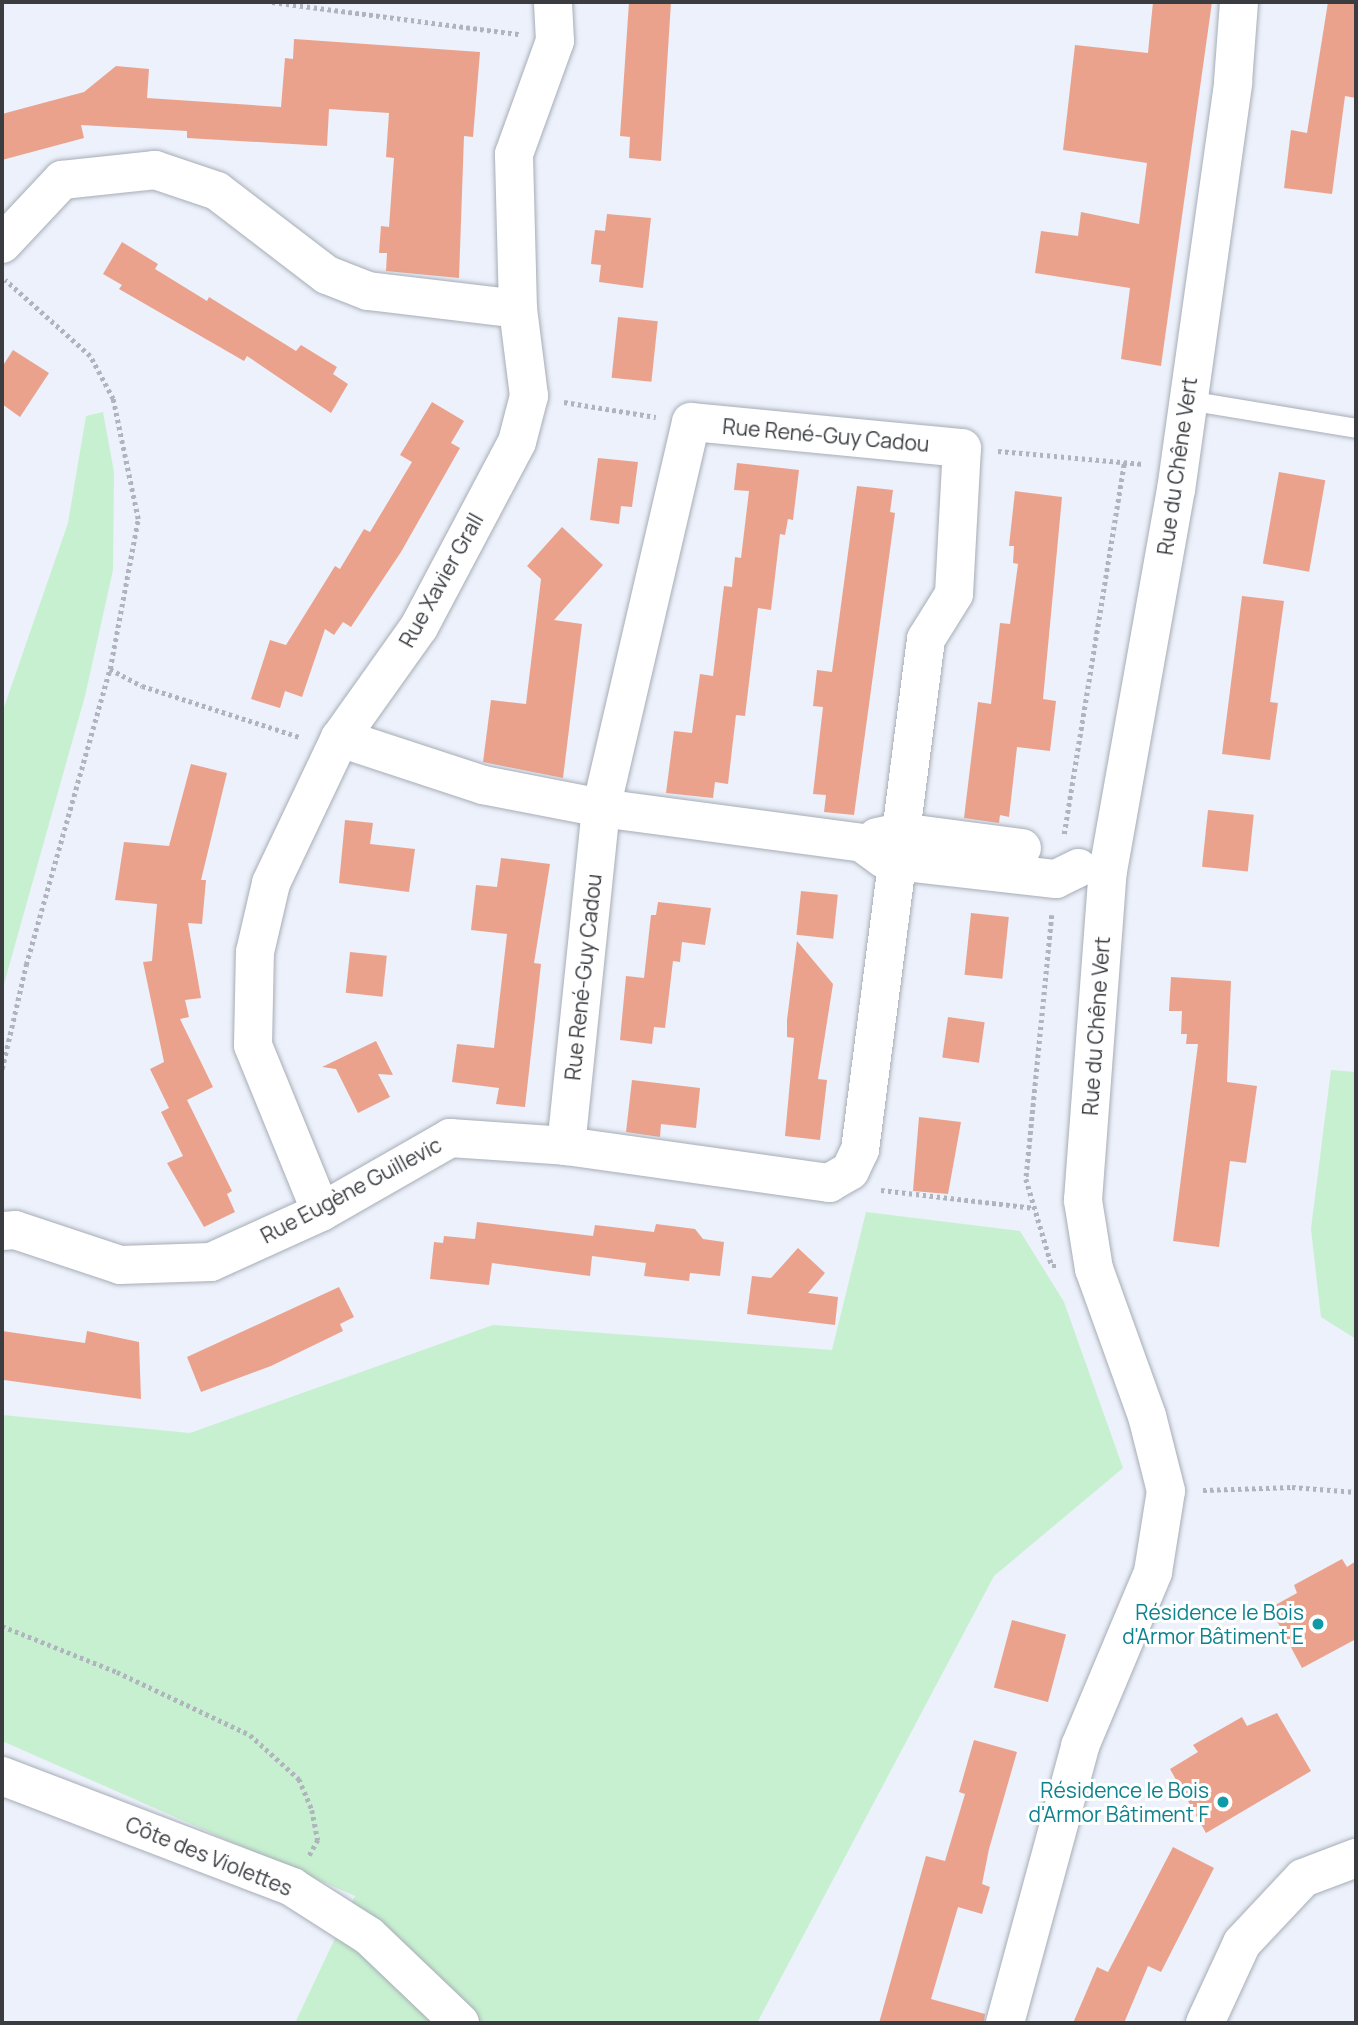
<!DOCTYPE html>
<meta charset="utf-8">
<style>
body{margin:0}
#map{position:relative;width:1358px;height:2025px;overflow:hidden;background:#ecf1fb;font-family:Manrope,sans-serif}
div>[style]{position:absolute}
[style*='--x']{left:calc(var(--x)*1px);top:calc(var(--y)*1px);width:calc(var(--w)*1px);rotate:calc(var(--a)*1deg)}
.green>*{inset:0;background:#c7f0d0}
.building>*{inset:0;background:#eba28c;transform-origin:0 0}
.path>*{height:4.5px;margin-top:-2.25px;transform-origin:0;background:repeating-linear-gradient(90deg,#b0b4bc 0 3.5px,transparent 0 7px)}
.roads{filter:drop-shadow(0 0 2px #a7adb6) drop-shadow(0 0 2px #a7adb6)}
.lane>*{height:19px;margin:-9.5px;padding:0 9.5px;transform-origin:9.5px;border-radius:9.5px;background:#fff}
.street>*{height:38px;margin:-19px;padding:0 19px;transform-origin:19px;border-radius:19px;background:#fff}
.secondary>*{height:38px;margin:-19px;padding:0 19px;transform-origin:19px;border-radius:19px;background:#fff}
.dots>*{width:19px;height:19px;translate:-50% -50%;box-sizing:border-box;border:4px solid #fff;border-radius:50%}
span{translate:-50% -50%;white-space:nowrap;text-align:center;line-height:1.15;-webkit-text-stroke:6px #fff;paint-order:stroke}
.street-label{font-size:21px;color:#3a3c40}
.culture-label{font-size:21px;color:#0d838f}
.right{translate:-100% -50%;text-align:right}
.frame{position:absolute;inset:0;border:4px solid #3a3c40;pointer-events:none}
</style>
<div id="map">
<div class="green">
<div style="clip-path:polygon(103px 412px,114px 472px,113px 570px,85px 696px,2px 991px,2px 713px,68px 523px,86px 416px)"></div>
<div style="clip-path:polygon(1331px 1070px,1356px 1072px,1356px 1339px,1321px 1317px,1311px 1229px)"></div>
<div style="clip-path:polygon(866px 1212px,1020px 1231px,1064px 1302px,1123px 1468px,994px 1576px,757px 2023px,295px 2023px,355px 1896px,2px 1741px,2px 1415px,190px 1433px,493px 1325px,832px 1350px)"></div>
</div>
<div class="building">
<div style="clip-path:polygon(629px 2px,671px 2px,661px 161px,629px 158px,630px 137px,620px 136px)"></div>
<div style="clip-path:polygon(1153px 2px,1212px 2px,1161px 366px,1121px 359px,1130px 288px,1035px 273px,1041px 231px,1078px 236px,1081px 212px,1139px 224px,1147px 163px,1063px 150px,1075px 45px,1148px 53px)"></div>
<div style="clip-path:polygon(1328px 2px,1356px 2px,1356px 98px,1345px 96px,1332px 194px,1284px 188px,1291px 130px,1307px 133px)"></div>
<div style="clip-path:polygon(294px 39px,480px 52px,473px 137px,464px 136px,459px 278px,386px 271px,387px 253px,379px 253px,381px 226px,389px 227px,394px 158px,386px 157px,389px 113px,329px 109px,327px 146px,187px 138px,187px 131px,81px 125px,84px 138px,2px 160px,2px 114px,84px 92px,116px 66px,149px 69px,147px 98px,281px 107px,285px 58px,293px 59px)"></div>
<div style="clip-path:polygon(607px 214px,651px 218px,643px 288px,599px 282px,601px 265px,591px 264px,593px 246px,595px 230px,605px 231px)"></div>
<div style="clip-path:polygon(122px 242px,158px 264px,155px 269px,207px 301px,209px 297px,296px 351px,301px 345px,337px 367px,333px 374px,348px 384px,331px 413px,247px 356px,244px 361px,119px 289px,122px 285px,103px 274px)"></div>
<div style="left:618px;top:317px;width:40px;height:61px;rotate:6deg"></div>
<div style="clip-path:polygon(13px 350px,49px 373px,20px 417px,2px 404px,2px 367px)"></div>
<div style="clip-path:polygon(432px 402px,464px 421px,451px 443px,460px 448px,401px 552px,351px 627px,343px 622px,334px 635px,325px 629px,302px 697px,285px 691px,280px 708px,251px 699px,270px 640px,286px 645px,335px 566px,340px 569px,364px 529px,370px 532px,412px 462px,400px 455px)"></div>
<div style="clip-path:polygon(598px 458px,638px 462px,632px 507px,621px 506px,619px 524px,590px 520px)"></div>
<div style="clip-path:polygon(737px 463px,799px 470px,793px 520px,788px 519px,785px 535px,780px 534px,771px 610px,758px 608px,745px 716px,736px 715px,728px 784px,715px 782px,713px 798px,666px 793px,674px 731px,692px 733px,700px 674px,713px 676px,724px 586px,732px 587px,735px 557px,741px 558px,749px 491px,734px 490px)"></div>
<div style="left:1279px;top:472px;width:47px;height:93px;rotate:10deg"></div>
<div style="clip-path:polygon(857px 486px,893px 490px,890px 512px,895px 513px,854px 815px,824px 812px,826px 795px,813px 794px,823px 707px,813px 706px,817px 670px,832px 672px)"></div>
<div style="clip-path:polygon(1015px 491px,1062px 497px,1043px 699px,1056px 701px,1050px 751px,1017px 747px,1009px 817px,1000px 815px,999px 823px,964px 818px,978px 702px,991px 704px,1000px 623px,1010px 624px,1018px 564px,1013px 563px,1014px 546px,1009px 546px)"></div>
<div style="clip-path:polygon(562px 527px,603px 565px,554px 620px,582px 624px,563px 778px,483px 762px,491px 700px,526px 704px,541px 579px,527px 566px)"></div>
<div style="clip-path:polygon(1242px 596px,1284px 601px,1270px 702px,1278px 703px,1270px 760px,1222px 754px)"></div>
<div style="clip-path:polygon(191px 764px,227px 773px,201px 880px,206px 880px,202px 924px,188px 923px,201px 998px,185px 1000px,189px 1017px,180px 1019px,213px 1087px,187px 1100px,232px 1191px,227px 1194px,235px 1212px,204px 1227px,167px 1163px,183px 1156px,161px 1112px,169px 1108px,150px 1069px,164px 1062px,143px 962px,152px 961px,157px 904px,115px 900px,124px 842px,169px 846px)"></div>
<div style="left:1208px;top:810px;width:46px;height:57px;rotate:6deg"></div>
<div style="clip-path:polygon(345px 820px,373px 823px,370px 844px,415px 849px,409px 892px,339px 883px)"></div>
<div style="clip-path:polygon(501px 858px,550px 864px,534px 963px,541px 964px,525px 1107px,496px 1104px,499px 1088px,452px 1082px,457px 1044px,494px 1048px,507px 934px,471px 930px,476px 885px,497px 887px)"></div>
<div style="left:801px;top:891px;width:37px;height:44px;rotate:6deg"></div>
<div style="clip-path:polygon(658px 902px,711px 908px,705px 945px,682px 942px,680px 962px,673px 961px,665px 1028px,654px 1027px,652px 1044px,620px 1040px,626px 976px,644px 978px,651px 915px,656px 915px)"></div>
<div style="left:971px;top:913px;width:38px;height:62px;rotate:6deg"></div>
<div style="clip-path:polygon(797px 941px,833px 984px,818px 1079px,827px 1080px,820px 1140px,785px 1136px,794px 1038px,787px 1037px,787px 1020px)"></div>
<div style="left:350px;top:952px;width:37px;height:41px;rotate:6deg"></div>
<div style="clip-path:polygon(1171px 977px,1231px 981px,1227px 1082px,1257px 1086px,1246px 1163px,1230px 1161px,1219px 1247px,1173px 1241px,1198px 1044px,1186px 1044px,1187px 1034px,1181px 1034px,1182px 1011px,1169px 1011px)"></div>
<div style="left:948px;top:1017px;width:37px;height:41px;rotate:8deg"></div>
<div style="clip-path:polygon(376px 1041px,393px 1075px,378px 1074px,390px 1097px,358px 1113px,336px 1069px,322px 1067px)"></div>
<div style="clip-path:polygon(632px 1080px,700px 1088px,696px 1128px,661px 1124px,660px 1137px,626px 1132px)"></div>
<div style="clip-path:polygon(919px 1117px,961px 1122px,948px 1194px,913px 1191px)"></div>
<div style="clip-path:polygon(477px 1222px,593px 1236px,595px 1225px,654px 1232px,656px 1224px,695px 1229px,703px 1239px,724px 1242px,720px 1276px,690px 1273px,689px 1281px,644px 1276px,646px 1263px,592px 1256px,590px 1276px,492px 1263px,489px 1285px,430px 1279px,434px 1242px,443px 1243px,444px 1236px,475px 1239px)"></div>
<div style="clip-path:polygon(798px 1248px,825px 1273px,808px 1293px,838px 1297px,835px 1325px,747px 1314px,752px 1276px,771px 1278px)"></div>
<div style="clip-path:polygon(339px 1287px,354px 1317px,340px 1324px,343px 1331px,271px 1366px,201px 1392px,187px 1357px)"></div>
<div style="clip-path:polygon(2px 1331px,85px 1343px,87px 1331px,139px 1342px,141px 1399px,4px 1380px)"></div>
<div style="clip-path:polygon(1342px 1559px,1347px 1567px,1356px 1561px,1356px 1639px,1302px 1668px,1270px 1608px,1297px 1593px,1294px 1585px)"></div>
<div style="left:1012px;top:1620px;width:56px;height:70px;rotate:15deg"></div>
<div style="clip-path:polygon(1277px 1713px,1311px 1771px,1206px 1833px,1170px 1769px,1198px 1752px,1193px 1745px,1242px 1717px,1247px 1726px)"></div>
<div style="clip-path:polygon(974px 1740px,1017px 1752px,989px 1849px,982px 1884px,990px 1887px,982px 1914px,958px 1907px,931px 1999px,985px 2014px,984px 2023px,879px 2023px,926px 1856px,945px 1861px,965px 1794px,959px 1792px)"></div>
<div style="clip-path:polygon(1173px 1847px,1214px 1868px,1161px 1972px,1148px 1966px,1124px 2023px,1073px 2023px,1097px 1967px,1108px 1972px)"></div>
</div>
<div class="path">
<div style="--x:272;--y:2;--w:250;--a:7.4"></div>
<div style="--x:564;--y:402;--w:93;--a:9.3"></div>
<div style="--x:998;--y:451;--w:146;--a:5.1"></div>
<div style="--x:110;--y:669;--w:36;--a:28"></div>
<div style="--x:142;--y:686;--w:166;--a:17.9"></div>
<div style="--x:1064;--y:834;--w:375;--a:-80.8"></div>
<div style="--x:1052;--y:915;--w:265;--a:95.6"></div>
<div style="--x:1026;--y:1179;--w:91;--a:73.4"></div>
<div style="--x:1052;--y:1266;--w:6;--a:0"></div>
<div style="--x:2;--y:1069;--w:107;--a:-77"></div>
<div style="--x:26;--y:965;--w:308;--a:-74.2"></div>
<div style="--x:110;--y:669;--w:153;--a:-79.4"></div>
<div style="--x:138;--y:519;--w:123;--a:-101.8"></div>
<div style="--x:113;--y:399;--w:49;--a:-118.1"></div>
<div style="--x:90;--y:356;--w:114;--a:-138.2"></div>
<div style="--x:881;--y:1190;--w:155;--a:6.7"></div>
<div style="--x:1203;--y:1490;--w:89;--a:-1.9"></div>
<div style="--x:1292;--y:1487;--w:64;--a:4.5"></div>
<div style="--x:2;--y:1626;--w:124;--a:21.8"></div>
<div style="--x:117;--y:1672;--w:147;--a:25.3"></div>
<div style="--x:250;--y:1735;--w:66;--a:41.9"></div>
<div style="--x:299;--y:1779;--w:34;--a:67"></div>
<div style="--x:312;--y:1810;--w:31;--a:79"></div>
<div style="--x:318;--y:1840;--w:18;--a:119"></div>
</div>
<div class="roads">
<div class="lane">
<div style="--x:1187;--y:400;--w:171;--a:9.4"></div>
</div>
<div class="street">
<div style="--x:2;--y:244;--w:88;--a:-46.8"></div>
<div style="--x:62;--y:180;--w:94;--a:-6.1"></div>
<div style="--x:155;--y:170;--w:65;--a:18.7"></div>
<div style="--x:217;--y:191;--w:138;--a:37.4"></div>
<div style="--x:327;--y:275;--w:44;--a:21.3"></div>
<div style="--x:368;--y:291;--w:151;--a:6.8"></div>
<div style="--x:340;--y:738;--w:151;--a:18.2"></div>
<div style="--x:483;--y:785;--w:120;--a:11"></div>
<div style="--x:601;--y:808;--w:263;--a:7.6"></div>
<div style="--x:862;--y:843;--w:26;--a:36"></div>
<div style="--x:883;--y:858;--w:14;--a:12"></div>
<div style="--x:897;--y:861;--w:160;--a:6.5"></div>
<div style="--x:1056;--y:879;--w:25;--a:-26"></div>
<div style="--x:877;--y:837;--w:24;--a:-12"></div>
<div style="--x:900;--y:832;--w:123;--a:7.5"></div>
<div style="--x:321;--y:1212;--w:180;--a:-112.2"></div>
<div style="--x:253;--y:1045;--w:93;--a:-88.8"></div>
<div style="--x:255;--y:952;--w:71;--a:-76.9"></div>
<div style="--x:271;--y:883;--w:161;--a:-64.6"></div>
<div style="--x:340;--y:738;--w:136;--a:-54.6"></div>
<div style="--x:419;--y:627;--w:209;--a:-62.1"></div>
<div style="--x:517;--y:442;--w:48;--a:-75.4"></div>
<div style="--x:529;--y:396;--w:88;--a:-97.2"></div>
<div style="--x:518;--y:309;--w:155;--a:-91.5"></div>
<div style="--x:514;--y:154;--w:120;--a:-70.1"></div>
<div style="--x:555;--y:41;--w:39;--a:-93"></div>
<div style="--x:2;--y:1231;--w:13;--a:-4"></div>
<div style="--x:15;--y:1230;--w:111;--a:18.4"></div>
<div style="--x:120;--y:1265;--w:91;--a:-1.9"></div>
<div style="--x:211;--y:1262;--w:121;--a:-24.4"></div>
<div style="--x:321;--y:1212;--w:149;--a:-29.8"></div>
<div style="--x:450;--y:1138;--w:116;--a:3.9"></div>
<div style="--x:566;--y:1146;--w:266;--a:8"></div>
<div style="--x:829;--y:1183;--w:24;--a:-30"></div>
<div style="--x:850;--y:1171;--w:23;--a:-65"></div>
<div style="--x:860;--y:1150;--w:515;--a:-82.64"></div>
<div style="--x:926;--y:639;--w:53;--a:-58.1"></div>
<div style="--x:954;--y:594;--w:146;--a:-86.9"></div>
<div style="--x:962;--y:448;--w:272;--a:-174.5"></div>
<div style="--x:691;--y:422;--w:396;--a:103.1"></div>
<div style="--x:601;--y:808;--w:340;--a:95.9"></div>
<div style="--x:1005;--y:2023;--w:287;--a:-74.8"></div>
<div style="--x:1080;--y:1746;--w:189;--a:-67.2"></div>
<div style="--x:1153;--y:1572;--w:82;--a:-80.9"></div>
<div style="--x:1166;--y:1491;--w:77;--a:-104.2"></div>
<div style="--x:1147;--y:1416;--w:156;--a:-109.8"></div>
<div style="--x:1094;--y:1269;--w:70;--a:-99.1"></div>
<div style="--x:1083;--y:1200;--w:330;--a:-85.7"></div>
<div style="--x:1108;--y:871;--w:387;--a:-79.9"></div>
<div style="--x:1176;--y:490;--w:412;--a:-82"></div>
<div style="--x:1233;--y:82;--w:80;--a:-85.7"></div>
<div style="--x:1205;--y:2023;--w:88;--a:-65.2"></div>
<div style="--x:1242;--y:1943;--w:89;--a:-46.8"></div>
<div style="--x:1303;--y:1878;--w:57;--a:-20.7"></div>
</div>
<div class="secondary">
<div style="--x:2;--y:1776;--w:311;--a:20.9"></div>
<div style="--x:292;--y:1887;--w:91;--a:32.5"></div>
<div style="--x:369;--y:1936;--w:126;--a:43.7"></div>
</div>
</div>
<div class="dots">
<div style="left:1318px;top:1624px;background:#0f9aa8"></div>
<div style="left:1223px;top:1802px;background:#0f9aa8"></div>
</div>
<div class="street-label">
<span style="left:826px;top:435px;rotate:5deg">Rue René-Guy Cadou</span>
<span style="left:1177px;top:466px;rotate:-82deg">Rue du Chêne Vert</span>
<span style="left:441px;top:580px;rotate:-61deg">Rue Xavier Grall</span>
<span style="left:583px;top:977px;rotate:-84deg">Rue René-Guy Cadou</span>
<span style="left:1096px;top:1026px;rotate:-86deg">Rue du Chêne Vert</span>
<span style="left:351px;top:1190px;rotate:-28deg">Rue Eugène Guillevic</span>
<span style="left:209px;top:1856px;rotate:22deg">Côte des Violettes</span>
</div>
<div class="culture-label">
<span class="right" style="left:1304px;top:1624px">Résidence le Bois<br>d'Armor Bâtiment E</span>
<span class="right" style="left:1209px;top:1802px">Résidence le Bois<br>d'Armor Bâtiment F</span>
</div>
<div class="frame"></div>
</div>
